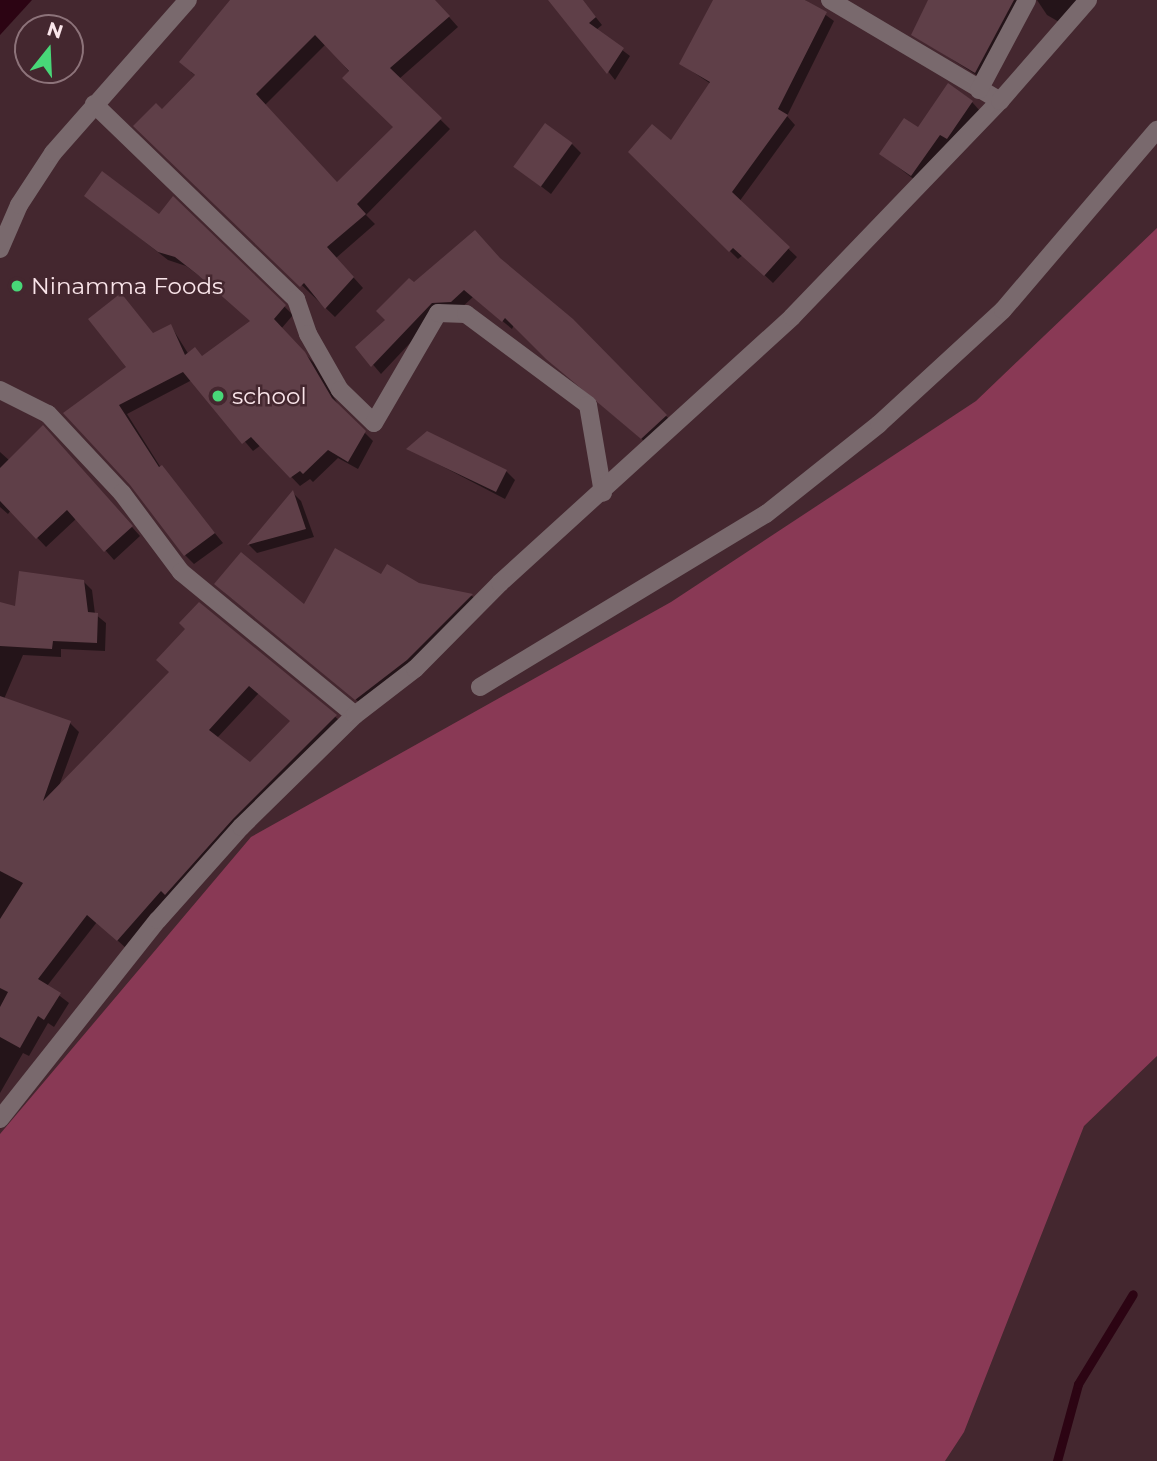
<!DOCTYPE html>
<style>
body{margin:0}
#map{position:relative;width:1157px;height:1461px;overflow:hidden;background:#44272f;font-family:Montserrat,sans-serif}
div>[style]{position:absolute}
[style*='--x']{left:calc(var(--x)*1px);top:calc(var(--y)*1px);width:calc(var(--w)*1px);rotate:calc(var(--a)*1deg)}
.forest>*{inset:0;background:#893955}
.water>*{inset:0;background:#2c0413}
.shadow>*{inset:0;background:#0007}
.stream>*{height:9px;margin:-4.5px;padding:0 4.5px;transform-origin:4.5px;border-radius:4.5px;background:#2c0413}
.building>*{inset:0;background:#5f3f48;transform-origin:0 0}
.minor>*{height:18px;margin:-9px;padding:0 9px;transform-origin:9px;border-radius:9px;background:#79696d}
.tertiary>*{height:18px;margin:-9px;padding:0 9px;transform-origin:9px;border-radius:9px;background:#79696d}
.dots>*{width:19px;height:19px;translate:-50% -50%;box-sizing:border-box;border:4px solid #44272f;border-radius:50%}
span{translate:-50% -50%;white-space:nowrap;text-align:center;line-height:1.15;-webkit-text-stroke:5px #44272f;paint-order:stroke}
.poi-label{font-size:23px;color:#fae5ea}
.left{translate:0 -50%;text-align:left}
.north{position:absolute;left:14px;top:14px;width:70px;height:70px;box-sizing:border-box;background:#44272f;border:2px solid #8d737a;border-radius:50%;rotate:18deg;font-size:19px;font-weight:700;line-height:28px;text-align:center;color:#fae5ea}
.north::after{content:'';display:block;margin:auto;width:24px;height:32px;background:#48d778;clip-path:polygon(50% 0,100% 100%,50% 72%,0 100%)}
</style>
<div id="map">
<div class="forest">
<div style="clip-path:polygon(1157px 228px,1157px 1056px,1084px 1126px,964px 1432px,945px 1461px,0 1461px,0 1134px,251px 837px,671px 602px,976px 401px)"></div>
</div>
<div class="water">
<div style="clip-path:polygon(0 0,32px 0,0 35px)"></div>
</div>
<div class="shadow">
<div style="clip-path:polygon(evenodd,233px 0,434px 0,458px 27px,399px 79px,450px 129px,366px 215px,375px 224px,336px 258px,363px 288px,335px 317px,136px 126px,163px 112px,196px 76px,191px 72px,233px 0,326px 44px,395px 127px,338px 184px,265px 105px,326px 44px)"></div>
<div style="clip-path:polygon(551px 0,582px 0,602px 25px,596px 30px,630px 56px,615px 80px)"></div>
<div style="clip-path:polygon(715px 0,805px 0,834px 21px,787px 116px,795px 125px,739px 202px,797px 257px,773px 283px,743px 255px,738px 259px,630px 152px,671px 143px,711px 84px,681px 64px)"></div>
<div style="clip-path:polygon(930px 0,1028px 0,984px 80px,913px 34px)"></div>
<div style="clip-path:polygon(1037px 0,1089px 0,1066px 26px,1047px 15px)"></div>
<div style="clip-path:polygon(972px 102px,980px 111px,920px 184px,881px 154px)"></div>
<div style="clip-path:polygon(572px 144px,581px 153px,551px 194px,516px 167px)"></div>
<div style="clip-path:polygon(86px 196px,159px 217px,173px 198px,293px 315px,281px 329px,314px 363px,340px 408px,373px 441px,358px 469px,338px 458px,313px 482px,310px 479px,300px 486px,261px 445px,253px 451px,192px 380px,127px 414px,161px 468px,223px 543px,194px 564px,185px 555px,132px 484px,66px 414px,128px 367px,154px 334px,171px 326px,189px 355px,202px 358px,252px 322px,209px 283px,186px 266px,168px 260px)"></div>
<div style="clip-path:polygon(503px 263px,572px 320px,674px 424px,650px 446px,557px 368px,514px 325px,512px 329px,473px 297px,459px 310px,440px 311px,381px 374px,358px 347px,388px 321px,414px 285px)"></div>
<div style="clip-path:polygon(51px 436px,140px 536px,114px 560px,77px 518px,46px 547px,11px 510px,8px 514px,0 507px,0 452px,10px 461px)"></div>
<div style="clip-path:polygon(409px 449px,506px 471px,515px 480px,505px 499px)"></div>
<div style="clip-path:polygon(293px 493px,301px 501px,314px 537px,257px 553px,249px 545px)"></div>
<div style="clip-path:polygon(382px 577px,472px 596px,480px 603px,365px 707px,224px 592px,304px 606px)"></div>
<div style="clip-path:polygon(evenodd,83px 581px,92px 590px,95px 614px,106px 623px,105px 651px,61px 649px,61px 657px,23px 655px,4px 699px,70px 723px,79px 732px,59px 786px,171px 672px,199px 604px,345px 725px,127px 949px,97px 922px,47px 986px,69px 1003px,54px 1027px,48px 1023px,29px 1056px,23px 1053px,0 1093px,0 603px,16px 609px,83px 581px,259px 693px,292px 721px,250px 764px,217px 738px,259px 693px)"></div>
</div>
<div class="stream">
<div style="--x:1057;--y:1461;--w:80;--a:-74.7"></div>
<div style="--x:1078;--y:1384;--w:105;--a:-58.6"></div>
</div>
<div class="building">
<div style="clip-path:polygon(evenodd,230px 0,435px 0,450px 16px,390px 68px,442px 118px,357px 204px,366px 214px,327px 247px,354px 277px,325px 309px,304px 283px,300px 287px,133px 126px,156px 103px,162px 109px,195px 75px,179px 62px,230px 0,315px 35px,349px 71px,342px 78px,393px 127px,337px 182px,256px 94px,315px 35px)"></div>
<div style="clip-path:polygon(548px 0,583px 0,596px 17px,589px 23px,624px 48px,607px 74px)"></div>
<div style="clip-path:polygon(713px 0,805px 0,827px 12px,778px 109px,788px 115px,732px 192px,790px 247px,764px 276px,733px 248px,729px 252px,628px 152px,652px 124px,671px 140px,710px 82px,679px 64px)"></div>
<div style="clip-path:polygon(928px 0,1014px 0,975px 73px,911px 35px)"></div>
<div style="clip-path:polygon(948px 83px,973px 101px,947px 139px,940px 135px,911px 176px,879px 154px,904px 118px,918px 127px)"></div>
<div style="left:545px;top:123px;width:34px;height:54px;rotate:36deg"></div>
<div style="clip-path:polygon(102px 171px,159px 214px,173px 196px,286px 305px,274px 319px,305px 352px,332px 398px,366px 431px,348px 462px,328px 450px,303px 474px,300px 471px,290px 478px,251px 437px,242px 444px,183px 372px,119px 405px,159px 467px,162px 465px,215px 533px,184px 556px,130px 485px,63px 413px,126px 367px,88px 319px,121px 293px,153px 333px,171px 324px,185px 355px,195px 347px,202px 356px,250px 321px,198px 275px,175px 257px,158px 252px,84px 196px)"></div>
<div style="clip-path:polygon(475px 230px,500px 258px,573px 319px,667px 415px,641px 439px,546px 359px,505px 318px,502px 322px,464px 290px,451px 302px,432px 303px,371px 367px,355px 347px,385px 320px,376px 311px,409px 278px,414px 282px)"></div>
<div style="clip-path:polygon(43px 425px,133px 526px,104px 552px,67px 510px,36px 539px,0 501px,0 468px)"></div>
<div style="clip-path:polygon(427px 431px,507px 470px,496px 492px,406px 449px)"></div>
<div style="clip-path:polygon(293px 490px,306px 529px,247px 545px,273px 514px)"></div>
<div style="clip-path:polygon(335px 548px,381px 574px,387px 564px,419px 583px,473px 594px,407px 660px,355px 700px,214px 584px,241px 552px,304px 604px)"></div>
<div style="clip-path:polygon(19px 571px,84px 580px,88px 612px,98px 613px,97px 643px,53px 641px,52px 649px,0 646px,0 602px,15px 606px)"></div>
<div style="clip-path:polygon(evenodd,199px 602px,337px 715px,233px 819px,165px 895px,161px 891px,117px 941px,87px 915px,38px 979px,61px 993px,44px 1020px,38px 1016px,20px 1048px,0 1037px,0 1007px,8px 992px,0 988px,0 919px,23px 883px,0 871px,0 696px,71px 721px,43px 801px,169px 672px,156px 660px,185px 629px,179px 623px,199px 602px,249px 686px,290px 721px,250px 762px,209px 730px,249px 686px)"></div>
</div>
<div class="minor">
<div style="--x:830;--y:0;--w:198;--a:30.7"></div>
<div style="--x:979;--y:90;--w:102;--a:-61.9"></div>
<div style="--x:94;--y:104;--w:281;--a:44"></div>
<div style="--x:296;--y:299;--w:37;--a:71"></div>
<div style="--x:308;--y:334;--w:64;--a:60.3"></div>
<div style="--x:340;--y:390;--w:47;--a:44.1"></div>
<div style="--x:374;--y:423;--w:127;--a:-59.8"></div>
<div style="--x:438;--y:313;--w:28;--a:2"></div>
<div style="--x:466;--y:314;--w:152;--a:36.7"></div>
<div style="--x:588;--y:405;--w:89;--a:80.3"></div>
<div style="--x:0;--y:390;--w:54;--a:26.6"></div>
<div style="--x:48;--y:414;--w:108;--a:46.9"></div>
<div style="--x:122;--y:493;--w:99;--a:53.2"></div>
<div style="--x:181;--y:572;--w:225;--a:39.4"></div>
<div style="--x:480;--y:687;--w:334;--a:-31.2"></div>
<div style="--x:766;--y:514;--w:144;--a:-38.5"></div>
<div style="--x:879;--y:424;--w:168;--a:-42.6"></div>
<div style="--x:1003;--y:310;--w:237;--a:-49.5"></div>
<div style="--x:0;--y:1119;--w:254;--a:-51.6"></div>
<div style="--x:158;--y:920;--w:125;--a:-48.3"></div>
<div style="--x:241;--y:827;--w:160;--a:-44.5"></div>
<div style="--x:355;--y:715;--w:76;--a:-37.5"></div>
<div style="--x:415;--y:669;--w:121;--a:-45.3"></div>
<div style="--x:500;--y:583;--w:395;--a:-42.3"></div>
<div style="--x:792;--y:317;--w:300;--a:-46.1"></div>
<div style="--x:1000;--y:101;--w:134;--a:-48.9"></div>
</div>
<div class="tertiary">
<div style="--x:0;--y:249;--w:48;--a:-66.6"></div>
<div style="--x:19;--y:205;--w:62;--a:-56.8"></div>
<div style="--x:53;--y:153;--w:204;--a:-48.6"></div>
</div>
<div class="dots">
<div style="left:17px;top:286px;background:#48d778"></div>
<div style="left:218px;top:396px;background:#48d778"></div>
</div>
<div class="poi-label">
<span class="left" style="left:31px;top:286px">Ninamma Foods</span>
<span class="left" style="left:232px;top:396px">school</span>
</div>
<div class="north">N</div>
</div>
